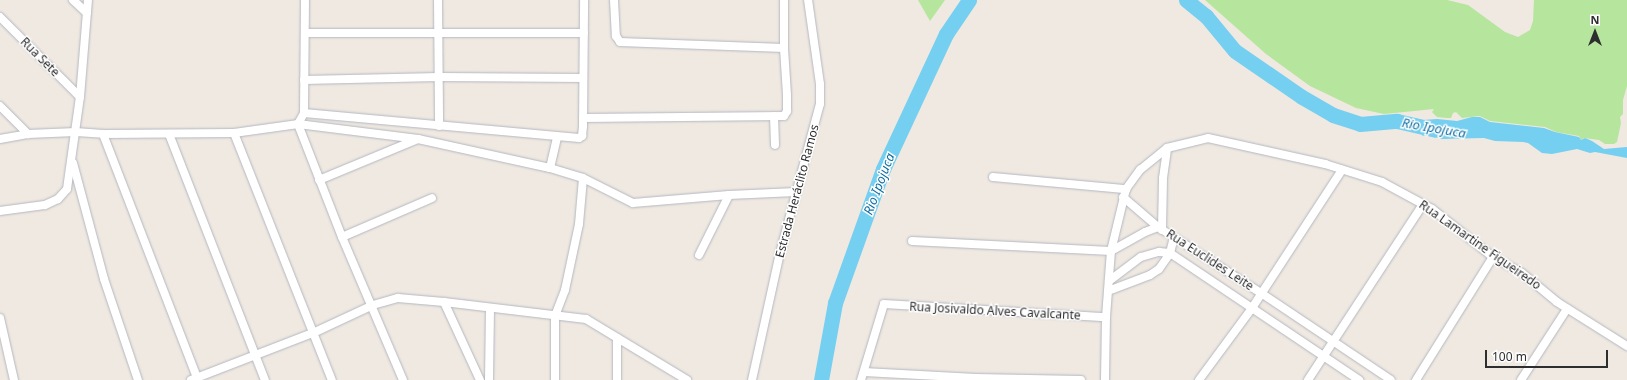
<!DOCTYPE html>
<meta charset="utf-8">
<style>
body{margin:0}
#map{position:relative;width:1627px;height:380px;overflow:hidden;background:#efe9e1;font-family:"Noto Sans",sans-serif}
div>[style]{position:absolute}
[style*='--x']{left:calc(var(--x)*1px);top:calc(var(--y)*1px);width:calc(var(--w)*1px);rotate:calc(var(--a)*1deg)}
.green>*{inset:0;background:#b6e59e}
.water>*{inset:0;background:#75cff0}
.river>*{height:15px;margin:-7.5px;padding:0 7.5px;transform-origin:7.5px;border-radius:7.5px;background:#75cff0}
.roads{filter:drop-shadow(0 0 1px #b4b7c1) drop-shadow(0 0 1px #b4b7c1)}
.minor>*{height:8px;margin:-4px;padding:0 4px;transform-origin:4px;border-radius:4px;background:#fff}
span{translate:-50% -50%;white-space:nowrap;text-align:center;line-height:1.15;-webkit-text-stroke:3px #fff;paint-order:stroke}
.street-label{font-size:12px;color:#2e2e2e}
.water-label{font-size:13px;color:#0d6fa3;font-style:italic}
.north{position:absolute;left:1575px;top:12px;width:40px;height:40px;-webkit-text-stroke:3px #fff;paint-order:stroke;rotate:0deg;font-size:11px;font-weight:700;line-height:16px;text-align:center;color:#2e2e2e}
.north::after{content:'';display:block;margin:auto;width:14px;height:18px;background:#2e2e2e;clip-path:polygon(50% 0,100% 100%,50% 72%,0 100%)}
.scale{position:absolute;left:1485px;top:350px;width:123px;height:18px;box-sizing:border-box;border:2px solid #2e2e2e;border-top:0;padding-left:5px;font-size:12px;line-height:14px;white-space:nowrap;color:#2e2e2e;-webkit-text-stroke:3px #fff;paint-order:stroke}
</style>
<div id="map">
<div class="green">
<div style="clip-path:polygon(918px 0,945px 0,930px 21px)"></div>
<div style="clip-path:polygon(1205px 0,1447px 0,1468px 5px,1505px 32px,1518px 37px,1530px 30px,1533px 21px,1534px 0,1627px 0,1627px 86px,1623px 100px,1623px 114px,1620px 117px,1621px 123px,1617px 142px,1614px 144px,1605px 144px,1599px 140px,1584px 138px,1581px 140px,1579px 136px,1556px 132px,1545px 127px,1490px 121px,1480px 116px,1462px 118px,1456px 112px,1453px 113px,1451px 118px,1447px 118px,1437px 117px,1432px 112px,1434px 109px,1384px 114px,1356px 108px,1310px 86px,1266px 54px)"></div>
</div>
<div class="water">
<div style="clip-path:polygon(1472px 117px,1480px 117px,1490px 122px,1544px 128px,1555px 132px,1579px 137px,1581px 140px,1585px 138px,1592px 141px,1604px 149px,1627px 147px,1627px 158px,1595px 152px,1590px 153px,1577px 149px,1552px 154px,1542px 153px,1528px 143px,1523px 142px,1495px 141px,1484px 138px,1441px 139px,1434px 135px,1423px 136px,1418px 130px,1414px 118px,1423px 120px,1437px 119px,1457px 121px)"></div>
</div>
<div class="river">
<div style="--x:1186;--y:0;--w:26;--a:39"></div>
<div style="--x:1206;--y:16;--w:45;--a:50.4"></div>
<div style="--x:1235;--y:51;--w:81;--a:34.5"></div>
<div style="--x:1302;--y:97;--w:36;--a:30"></div>
<div style="--x:1333;--y:115;--w:28;--a:18"></div>
<div style="--x:1360;--y:124;--w:37;--a:-5"></div>
<div style="--x:1397;--y:121;--w:39;--a:13"></div>
<div style="--x:821;--y:380;--w:78;--a:-79.7"></div>
<div style="--x:835;--y:303;--w:142;--a:-70.3"></div>
<div style="--x:883;--y:169;--w:149;--a:-65"></div>
<div style="--x:946;--y:34;--w:41;--a:-55.9"></div>
</div>
<div class="roads">
<div class="minor">
<div style="--x:73;--y:0;--w:19;--a:43"></div>
<div style="--x:438;--y:0;--w:126;--a:89.5"></div>
<div style="--x:614;--y:0;--w:36;--a:87"></div>
<div style="--x:616;--y:36;--w:7;--a:56"></div>
<div style="--x:620;--y:42;--w:164;--a:2.1"></div>
<div style="--x:0;--y:17;--w:113;--a:45"></div>
<div style="--x:305;--y:33;--w:279;--a:0"></div>
<div style="--x:304;--y:80;--w:135;--a:-1.3"></div>
<div style="--x:439;--y:77;--w:144;--a:0.4"></div>
<div style="--x:0;--y:106;--w:40;--a:45"></div>
<div style="--x:304;--y:113;--w:276;--a:5.2"></div>
<div style="--x:579;--y:138;--w:4;--a:-34"></div>
<div style="--x:582;--y:136;--w:10;--a:-84"></div>
<div style="--x:583;--y:126;--w:126;--a:-89.5"></div>
<div style="--x:774;--y:116;--w:29;--a:88"></div>
<div style="--x:583;--y:118;--w:201;--a:-0.6"></div>
<div style="--x:784;--y:116;--w:6;--a:-59"></div>
<div style="--x:787;--y:111;--w:16;--a:-90"></div>
<div style="--x:787;--y:95;--w:47;--a:-93.7"></div>
<div style="--x:784;--y:48;--w:48;--a:-90"></div>
<div style="--x:234;--y:133;--w:266;--a:68.4"></div>
<div style="--x:103;--y:134;--w:264;--a:68.9"></div>
<div style="--x:169;--y:134;--w:264;--a:68.7"></div>
<div style="--x:0;--y:139;--w:28;--a:-10"></div>
<div style="--x:28;--y:134;--w:48;--a:-2.4"></div>
<div style="--x:76;--y:132;--w:27;--a:4"></div>
<div style="--x:103;--y:134;--w:131;--a:-0.4"></div>
<div style="--x:234;--y:133;--w:65;--a:-8"></div>
<div style="--x:298;--y:124;--w:13;--a:-61"></div>
<div style="--x:304;--y:113;--w:113;--a:-89.5"></div>
<div style="--x:73;--y:163;--w:120;--a:75"></div>
<div style="--x:104;--y:279;--w:107;--a:71.4"></div>
<div style="--x:550;--y:168;--w:32;--a:-77"></div>
<div style="--x:993;--y:177;--w:134;--a:5.2"></div>
<div style="--x:319;--y:180;--w:107;--a:-22.5"></div>
<div style="--x:1123;--y:197;--w:46;--a:40.6"></div>
<div style="--x:0;--y:211;--w:45;--a:-7.6"></div>
<div style="--x:45;--y:205;--w:14;--a:-25"></div>
<div style="--x:58;--y:199;--w:13;--a:-48"></div>
<div style="--x:67;--y:189;--w:93;--a:-82"></div>
<div style="--x:80;--y:97;--w:97;--a:-85.3"></div>
<div style="--x:1162;--y:230;--w:52;--a:-88.9"></div>
<div style="--x:1163;--y:178;--w:30;--a:-82"></div>
<div style="--x:342;--y:237;--w:98;--a:-23.4"></div>
<div style="--x:912;--y:241;--w:199;--a:2.9"></div>
<div style="--x:1111;--y:251;--w:39;--a:-29"></div>
<div style="--x:1145;--y:232;--w:14;--a:-21"></div>
<div style="--x:1158;--y:227;--w:122;--a:32.7"></div>
<div style="--x:1261;--y:293;--w:156;--a:33.8"></div>
<div style="--x:699;--y:255;--w:67;--a:-63.4"></div>
<div style="--x:1109;--y:281;--w:40;--a:-37"></div>
<div style="--x:1141;--y:257;--w:19;--a:-16"></div>
<div style="--x:1159;--y:252;--w:11;--a:5"></div>
<div style="--x:1170;--y:253;--w:228;--a:33.9"></div>
<div style="--x:1108;--y:291;--w:45;--a:-20.9"></div>
<div style="--x:1150;--y:275;--w:11;--a:-34"></div>
<div style="--x:1159;--y:269;--w:19;--a:-55"></div>
<div style="--x:1170;--y:253;--w:16;--a:-76"></div>
<div style="--x:444;--y:302;--w:86;--a:65.2"></div>
<div style="--x:0;--y:318;--w:64;--a:77.3"></div>
<div style="--x:864;--y:372;--w:112;--a:3.1"></div>
<div style="--x:976;--y:378;--w:105;--a:1.1"></div>
<div style="--x:191;--y:380;--w:131;--a:-21.1"></div>
<div style="--x:313;--y:333;--w:66;--a:-25"></div>
<div style="--x:373;--y:305;--w:26;--a:-16"></div>
<div style="--x:398;--y:298;--w:46;--a:5"></div>
<div style="--x:444;--y:302;--w:143;--a:6.8"></div>
<div style="--x:586;--y:319;--w:118;--a:31.1"></div>
<div style="--x:403;--y:380;--w:155;--a:-113.1"></div>
<div style="--x:342;--y:237;--w:121;--a:-111.3"></div>
<div style="--x:298;--y:124;--w:121;--a:7.1"></div>
<div style="--x:418;--y:139;--w:135;--a:12.4"></div>
<div style="--x:550;--y:168;--w:34;--a:17"></div>
<div style="--x:583;--y:178;--w:56;--a:26.6"></div>
<div style="--x:633;--y:203;--w:96;--a:-4.8"></div>
<div style="--x:729;--y:195;--w:67;--a:-2.6"></div>
<div style="--x:489;--y:380;--w:72;--a:-89.2"></div>
<div style="--x:555;--y:380;--w:64;--a:-90"></div>
<div style="--x:555;--y:316;--w:28;--a:-69"></div>
<div style="--x:565;--y:290;--w:67;--a:-78"></div>
<div style="--x:579;--y:224;--w:46;--a:-85"></div>
<div style="--x:617;--y:380;--w:42;--a:-90"></div>
<div style="--x:752;--y:380;--w:130;--a:-77.6"></div>
<div style="--x:780;--y:253;--w:154;--a:-75"></div>
<div style="--x:820;--y:104;--w:20;--a:-90"></div>
<div style="--x:820;--y:84;--w:85;--a:-98.1"></div>
<div style="--x:861;--y:380;--w:79;--a:-73.2"></div>
<div style="--x:884;--y:304;--w:222;--a:3.4"></div>
<div style="--x:1105;--y:380;--w:63;--a:-89.1"></div>
<div style="--x:1106;--y:317;--w:66;--a:-85.7"></div>
<div style="--x:1111;--y:251;--w:64;--a:-76.4"></div>
<div style="--x:1126;--y:189;--w:24;--a:-54"></div>
<div style="--x:1140;--y:170;--w:35;--a:-39"></div>
<div style="--x:1167;--y:148;--w:42;--a:-13.7"></div>
<div style="--x:1208;--y:138;--w:120;--a:12.5"></div>
<div style="--x:1325;--y:164;--w:60;--a:17.5"></div>
<div style="--x:1382;--y:182;--w:57;--a:28.4"></div>
<div style="--x:1432;--y:209;--w:78;--a:38.2"></div>
<div style="--x:1493;--y:257;--w:33;--a:29"></div>
<div style="--x:1522;--y:273;--w:45;--a:39.6"></div>
<div style="--x:1557;--y:302;--w:83;--a:32.2"></div>
<div style="--x:1199;--y:380;--w:89;--a:-53.6"></div>
<div style="--x:1252;--y:308;--w:165;--a:-56.9"></div>
<div style="--x:1308;--y:380;--w:210;--a:-56.8"></div>
<div style="--x:1416;--y:380;--w:145;--a:-58"></div>
<div style="--x:1521;--y:380;--w:85;--a:-57.1"></div>
</div>
</div>
<div class="street-label">
<span style="left:40px;top:57px;rotate:45deg">Rua Sete</span>
<span style="left:797px;top:191px;rotate:-75deg">Estrada Heráclito Ramos</span>
<span style="left:1480px;top:245px;rotate:35deg">Rua Lamartine Figueiredo</span>
<span style="left:1210px;top:260px;rotate:33deg">Rua Euclides Leite</span>
<span style="left:995px;top:311px;rotate:3deg">Rua Josivaldo Alves Cavalcante</span>
</div>
<div class="water-label">
<span style="left:1434px;top:128px;rotate:10deg">Rio Ipojuca</span>
<span style="left:879px;top:184px;rotate:-69deg">Rio Ipojuca</span>
</div>
<div class="north">N</div>
<div class="scale">100 m</div>
</div>
